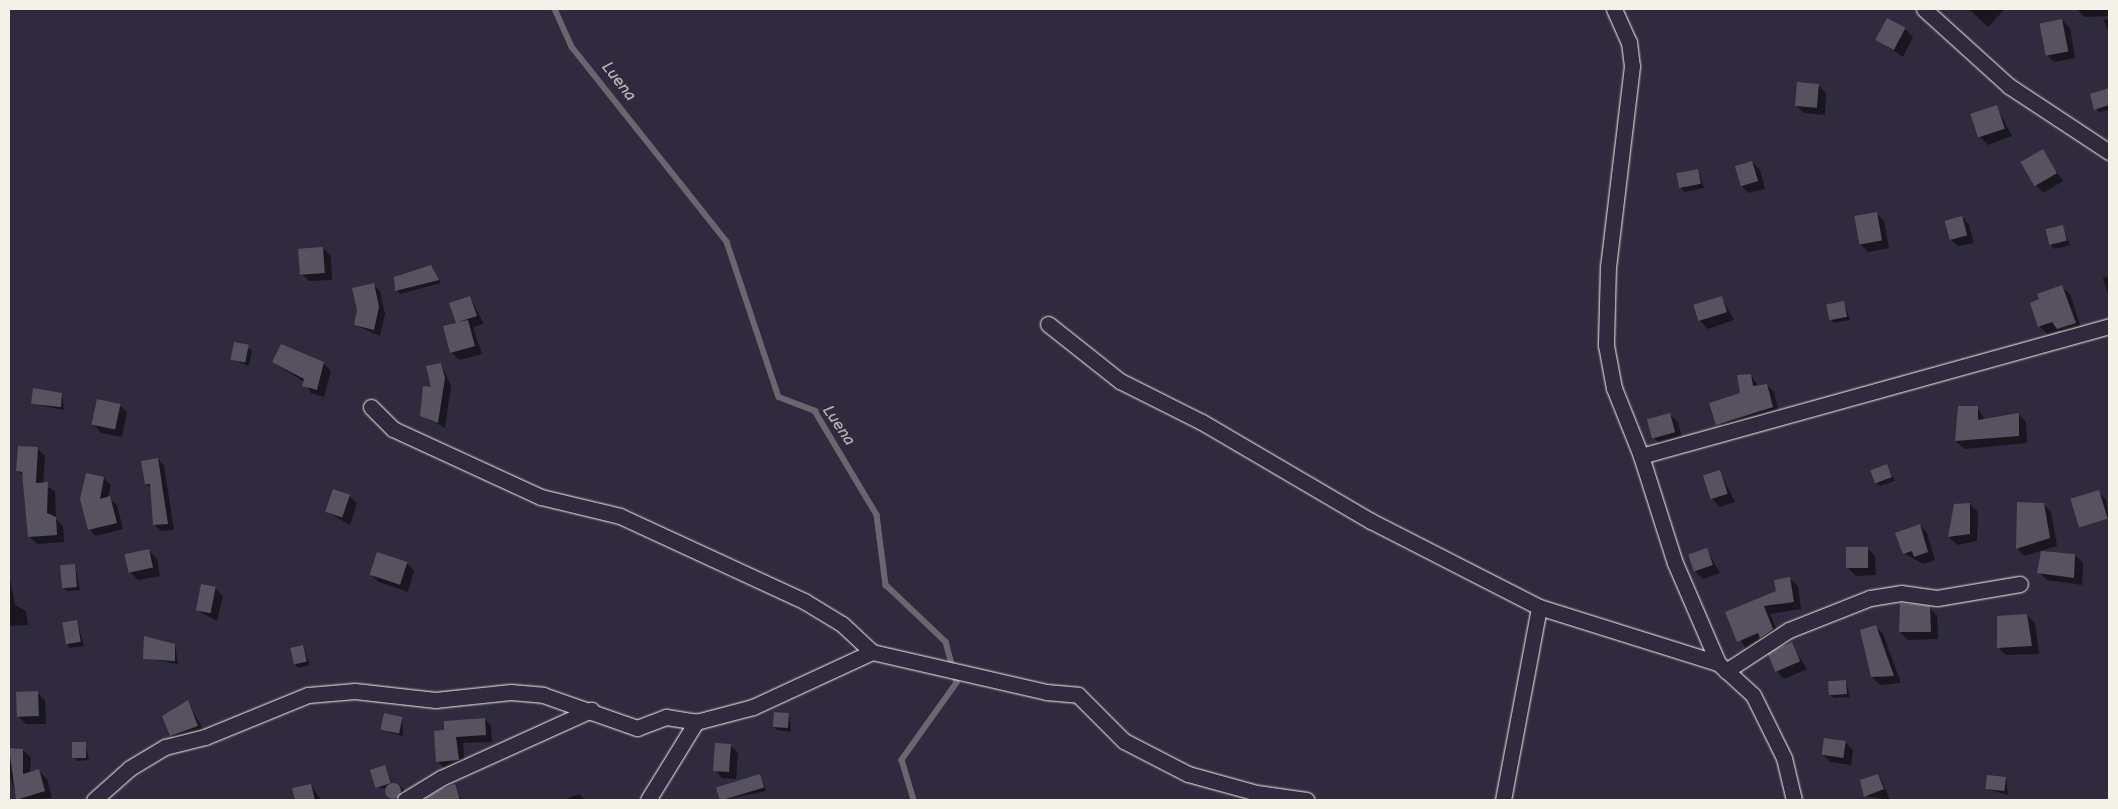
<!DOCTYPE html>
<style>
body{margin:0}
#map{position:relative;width:2118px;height:809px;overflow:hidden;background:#2f2a3d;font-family:"Balsamiq Sans",sans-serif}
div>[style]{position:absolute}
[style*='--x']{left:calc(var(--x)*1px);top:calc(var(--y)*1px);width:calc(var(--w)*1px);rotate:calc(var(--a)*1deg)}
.shadow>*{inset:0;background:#0007}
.stream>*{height:5.5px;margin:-2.75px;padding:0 2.75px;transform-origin:2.75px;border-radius:2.75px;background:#6a6670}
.building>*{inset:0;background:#56525f;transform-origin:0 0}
.round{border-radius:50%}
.roads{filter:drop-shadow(0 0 1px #f4f1e8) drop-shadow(0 0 1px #f4f1e8)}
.minor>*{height:15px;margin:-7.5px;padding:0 7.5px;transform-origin:7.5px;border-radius:7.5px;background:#2f2a3d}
span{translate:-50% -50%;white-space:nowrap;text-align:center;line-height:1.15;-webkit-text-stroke:5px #2f2a3d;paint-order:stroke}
.water-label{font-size:16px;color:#b6b2b2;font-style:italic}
.frame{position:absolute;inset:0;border:10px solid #f4f1e8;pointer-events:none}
</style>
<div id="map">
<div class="shadow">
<div style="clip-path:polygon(1969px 9px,2003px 9px,2004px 10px,1988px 27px)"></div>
<div style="clip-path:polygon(2077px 9px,2109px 9px,2109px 16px,2084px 17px)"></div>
<div style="clip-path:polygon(2109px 18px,2109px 35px,2104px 20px)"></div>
<div style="clip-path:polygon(2062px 20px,2070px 28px,2075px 58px,2054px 62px,2046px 54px)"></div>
<div style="clip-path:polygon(1905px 29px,1913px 37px,1903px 57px,1878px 40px)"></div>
<div style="clip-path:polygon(1818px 85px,1826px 93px,1825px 115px,1804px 113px,1796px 106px)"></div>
<div style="clip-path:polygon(2109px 89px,2109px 110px,2099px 112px,2096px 109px)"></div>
<div style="clip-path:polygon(1996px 106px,2012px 136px,1988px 145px,1980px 137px)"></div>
<div style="clip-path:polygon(2042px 151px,2063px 181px,2043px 193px,2036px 185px)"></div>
<div style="clip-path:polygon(1752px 162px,1760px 170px,1765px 189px,1748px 193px,1741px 185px)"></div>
<div style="clip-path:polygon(1698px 170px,1704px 188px,1684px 192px,1681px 188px)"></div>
<div style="clip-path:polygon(1876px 213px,1884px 221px,1889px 248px,1868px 252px,1860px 244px)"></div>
<div style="clip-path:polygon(1962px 217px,1969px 225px,1974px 243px,1958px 246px,1950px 239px)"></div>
<div style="clip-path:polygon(2063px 227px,2070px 245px,2055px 249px,2051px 245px)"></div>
<div style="clip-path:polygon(323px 248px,331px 256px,332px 280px,309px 281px,302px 274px)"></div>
<div style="clip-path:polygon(431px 267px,441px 283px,400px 294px,397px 290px)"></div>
<div style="clip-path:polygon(2109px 276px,2109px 297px,2103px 278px)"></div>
<div style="clip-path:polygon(373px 285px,380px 291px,385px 314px,380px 336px,355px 325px)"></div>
<div style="clip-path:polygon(2062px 287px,2070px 294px,2082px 331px,2066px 336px,2060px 330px,2047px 334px,2039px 326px)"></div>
<div style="clip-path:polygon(470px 297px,484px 324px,473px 327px,482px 354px,459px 360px,451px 352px,458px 324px,451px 304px)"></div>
<div style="clip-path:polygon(1722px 298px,1734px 320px,1708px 329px,1700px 321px)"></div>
<div style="clip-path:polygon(1844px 302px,1850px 320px,1834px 323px,1831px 320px)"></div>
<div style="clip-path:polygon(235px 343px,252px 350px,249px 366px,232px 359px)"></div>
<div style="clip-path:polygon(273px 362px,323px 363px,331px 371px,324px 397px,311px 393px,304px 382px)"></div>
<div style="clip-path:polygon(441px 364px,451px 386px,445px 428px,422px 415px)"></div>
<div style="clip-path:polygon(1751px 375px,1758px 386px,1767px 385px,1774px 392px,1779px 414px,1724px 431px,1711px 404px,1741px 394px)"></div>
<div style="clip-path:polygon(62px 394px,64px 410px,32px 404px)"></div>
<div style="clip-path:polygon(119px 405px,127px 412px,122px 437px,101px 433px,94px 425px)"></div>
<div style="clip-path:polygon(1977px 407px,1985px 420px,2019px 414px,2026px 422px,2027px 443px,1964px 449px,1956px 441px)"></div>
<div style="clip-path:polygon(1670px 415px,1678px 422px,1682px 439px,1661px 445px,1653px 437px)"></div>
<div style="clip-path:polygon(37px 448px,45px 456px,43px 484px,55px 491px,56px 519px,63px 526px,64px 542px,37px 544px,29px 536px,24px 477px,18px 471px)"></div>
<div style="clip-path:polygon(158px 459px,164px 466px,174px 530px,161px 531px,154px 524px,152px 489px,146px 484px)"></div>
<div style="clip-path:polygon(1887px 465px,1895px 481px,1880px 486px,1876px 483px)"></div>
<div style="clip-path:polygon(1720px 472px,1735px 502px,1720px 507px,1712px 499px)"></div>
<div style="clip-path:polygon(104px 478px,111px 485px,108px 498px,117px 505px,123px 529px,96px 536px,89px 529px)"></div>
<div style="clip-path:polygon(2098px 492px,2106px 500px,2109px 520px,2071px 502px)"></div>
<div style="clip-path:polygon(349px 496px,357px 503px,350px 525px,327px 512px)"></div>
<div style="clip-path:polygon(1970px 504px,1978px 512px,1977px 541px,1957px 545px,1949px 537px,1955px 505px)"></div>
<div style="clip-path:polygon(2043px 504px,2051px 512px,2057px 546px,2024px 556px,2017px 548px)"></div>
<div style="clip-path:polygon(1920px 525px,1927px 533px,1935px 560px,1923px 564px,1904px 553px)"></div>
<div style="clip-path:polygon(1867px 548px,1875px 556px,1876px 575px,1856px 576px,1848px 568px)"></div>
<div style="clip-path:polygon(1706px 549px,1720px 573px,1703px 579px,1695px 571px)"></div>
<div style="clip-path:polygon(149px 551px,157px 559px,160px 576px,138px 580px,131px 573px)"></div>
<div style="clip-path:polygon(2075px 555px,2083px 563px,2082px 585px,2047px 580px,2039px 572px)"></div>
<div style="clip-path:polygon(407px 563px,414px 571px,408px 592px,379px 582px,371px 575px)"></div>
<div style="clip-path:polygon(75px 565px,80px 590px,67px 591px,64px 588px)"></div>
<div style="clip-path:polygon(9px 573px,15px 605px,26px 611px,28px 625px,9px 626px)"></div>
<div style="clip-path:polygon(1790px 579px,1798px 586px,1801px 609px,1770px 614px,1780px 637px,1746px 649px,1726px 613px,1777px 592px)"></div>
<div style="clip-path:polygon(215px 588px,223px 596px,217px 621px,196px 610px)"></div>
<div style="clip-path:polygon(1929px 608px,1937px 615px,1938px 639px,1908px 640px,1900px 632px)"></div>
<div style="clip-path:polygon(2027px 615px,2035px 623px,2039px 654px,2006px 655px,1998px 647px)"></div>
<div style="clip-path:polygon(77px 622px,84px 646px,70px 648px,67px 644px)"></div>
<div style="clip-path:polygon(1875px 626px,1883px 634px,1901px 683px,1880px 685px,1872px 677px)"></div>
<div style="clip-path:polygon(1791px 644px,1807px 669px,1784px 679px,1776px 671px)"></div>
<div style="clip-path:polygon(175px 645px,178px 664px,144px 658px)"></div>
<div style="clip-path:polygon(303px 646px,310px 665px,298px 668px,295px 664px)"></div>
<div style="clip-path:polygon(1846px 681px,1850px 697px,1834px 698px,1830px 695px)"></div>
<div style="clip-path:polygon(37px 693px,45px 700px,46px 724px,26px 724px,18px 716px)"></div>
<div style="clip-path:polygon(188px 702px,205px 733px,179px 743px,171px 735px,176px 707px)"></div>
<div style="clip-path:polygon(789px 714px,791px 732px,777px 730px,774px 727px)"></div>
<div style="clip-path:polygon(402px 718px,403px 736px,382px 730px)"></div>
<div style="clip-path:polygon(485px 719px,491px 726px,492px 742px,463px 743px,465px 766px,444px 768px,438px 761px,446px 731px)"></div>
<div style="clip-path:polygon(1845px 742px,1853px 750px,1851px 765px,1830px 762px,1823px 755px)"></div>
<div style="clip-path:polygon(85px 743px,89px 760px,77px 761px,74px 757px)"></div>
<div style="clip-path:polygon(731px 746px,738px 753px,736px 779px,722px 778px,715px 770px)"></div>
<div style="clip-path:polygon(9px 749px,23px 750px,31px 758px,30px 773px,39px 771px,47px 779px,52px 798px,17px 800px,9px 772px)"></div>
<div style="clip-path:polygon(385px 767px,393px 785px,402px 787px,406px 794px,398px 800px,390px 800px,386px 789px,377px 787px)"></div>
<div style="clip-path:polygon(760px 775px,766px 791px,724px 800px,719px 797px)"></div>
<div style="clip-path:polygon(1878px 775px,1881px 779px,1890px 800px,1865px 796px)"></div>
<div style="clip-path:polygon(2006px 778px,2008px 795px,1987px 789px)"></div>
<div style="clip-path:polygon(311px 785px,321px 800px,295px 800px,294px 789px)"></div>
<div style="clip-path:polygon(454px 786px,462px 800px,444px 800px,441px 791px)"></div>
<div style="clip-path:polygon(579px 794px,585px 800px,569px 800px,568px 798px)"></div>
</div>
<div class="stream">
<div style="--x:555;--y:9;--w:42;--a:65.9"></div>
<div style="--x:572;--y:47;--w:249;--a:51.5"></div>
<div style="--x:727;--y:242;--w:163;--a:71.5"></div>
<div style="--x:779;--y:397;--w:39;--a:21"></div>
<div style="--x:815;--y:411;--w:121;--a:59.2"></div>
<div style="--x:877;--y:515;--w:71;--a:82.7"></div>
<div style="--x:886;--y:585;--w:83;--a:43.5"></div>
<div style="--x:946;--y:642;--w:42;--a:75"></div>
<div style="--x:957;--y:683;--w:95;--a:125.5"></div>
<div style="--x:902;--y:760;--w:42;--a:73.3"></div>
</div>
<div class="building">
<div style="left:1887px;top:18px;width:21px;height:25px;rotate:28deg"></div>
<div style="left:2062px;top:19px;width:33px;height:23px;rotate:79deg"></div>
<div style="left:1797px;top:82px;width:22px;height:24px;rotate:5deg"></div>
<div style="clip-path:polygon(2109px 88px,2109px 105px,2094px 110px,2090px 94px)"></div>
<div style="left:1997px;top:105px;width:25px;height:28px;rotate:72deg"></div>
<div style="left:2043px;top:149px;width:28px;height:26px;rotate:60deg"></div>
<div style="left:1752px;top:161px;width:21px;height:18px;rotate:73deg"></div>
<div style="left:1698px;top:169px;width:15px;height:22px;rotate:79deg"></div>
<div style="left:1877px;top:212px;width:29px;height:23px;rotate:80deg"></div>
<div style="left:1962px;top:216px;width:20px;height:18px;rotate:75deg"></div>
<div style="left:2063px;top:225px;width:16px;height:18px;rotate:76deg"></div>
<div style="left:323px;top:247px;width:26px;height:25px;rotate:86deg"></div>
<div style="clip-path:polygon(431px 265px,439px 280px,395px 291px,394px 277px)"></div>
<div style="clip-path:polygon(374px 283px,379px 307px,374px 330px,354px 325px,357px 310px,352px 288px)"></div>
<div style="clip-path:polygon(2062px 285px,2076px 323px,2057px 329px,2052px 322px,2038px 327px,2030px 303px,2039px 299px,2037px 294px)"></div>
<div style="clip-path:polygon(470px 296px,477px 316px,458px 322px,468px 320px,475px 346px,450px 353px,443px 326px,456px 323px,449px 303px)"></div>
<div style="left:1722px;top:296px;width:17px;height:30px;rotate:73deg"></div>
<div style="left:1844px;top:301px;width:16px;height:18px;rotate:79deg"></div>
<div style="left:234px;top:342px;width:15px;height:18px;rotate:11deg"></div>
<div style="clip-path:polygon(281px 344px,324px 362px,317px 390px,302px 386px,304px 379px,272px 362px)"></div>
<div style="clip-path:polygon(441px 363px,445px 378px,438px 423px,420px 416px,423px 386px,431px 387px,426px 366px)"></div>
<div style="clip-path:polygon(1751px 374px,1753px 386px,1767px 384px,1773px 407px,1716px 425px,1709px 403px,1740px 393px,1737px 375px)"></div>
<div style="clip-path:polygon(33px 388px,62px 393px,61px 407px,31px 404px)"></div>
<div style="left:97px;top:399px;width:24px;height:26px;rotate:12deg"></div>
<div style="clip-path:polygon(1958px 406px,1978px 406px,1978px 420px,2019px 413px,2019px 436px,1955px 441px)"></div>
<div style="left:1670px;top:413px;width:20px;height:24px;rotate:75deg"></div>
<div style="clip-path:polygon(18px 446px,38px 447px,36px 483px,48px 482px,47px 513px,56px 517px,57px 535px,28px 537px,22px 472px,16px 471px)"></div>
<div style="clip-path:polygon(158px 458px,168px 524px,153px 525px,150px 484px,145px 484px,141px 461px)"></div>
<div style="left:1887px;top:464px;width:14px;height:18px;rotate:69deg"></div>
<div style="left:1720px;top:470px;width:25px;height:18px;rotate:72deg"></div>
<div style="clip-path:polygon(86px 473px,104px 477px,100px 499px,110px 496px,117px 523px,88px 530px,80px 499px)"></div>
<div style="left:333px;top:489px;width:18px;height:24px;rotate:19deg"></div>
<div style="left:2099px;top:490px;width:30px;height:30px;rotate:73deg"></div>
<div style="clip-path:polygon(2017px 502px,2044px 503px,2050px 538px,2016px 549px)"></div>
<div style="clip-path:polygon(1970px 503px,1970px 534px,1948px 537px,1954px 504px)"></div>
<div style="clip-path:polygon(1920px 524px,1928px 552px,1914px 557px,1912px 551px,1903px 554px,1895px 533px)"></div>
<div style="left:1846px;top:547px;width:22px;height:21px"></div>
<div style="left:1707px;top:548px;width:18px;height:20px;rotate:71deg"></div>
<div style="left:149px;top:549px;width:19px;height:25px;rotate:78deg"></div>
<div style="clip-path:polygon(2041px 551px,2075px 554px,2074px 578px,2037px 573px)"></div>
<div style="left:377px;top:552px;width:32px;height:24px;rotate:18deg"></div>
<div style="left:75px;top:564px;width:23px;height:15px;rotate:85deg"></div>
<div style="clip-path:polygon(1790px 577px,1794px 602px,1764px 606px,1773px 629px,1760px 638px,1758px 633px,1737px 642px,1725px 612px,1776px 591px,1774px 580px)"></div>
<div style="left:201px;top:584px;width:15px;height:27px;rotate:11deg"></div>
<div style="clip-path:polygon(1900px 603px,1930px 606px,1931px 632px,1899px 632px)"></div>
<div style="clip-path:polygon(2027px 614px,2032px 646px,1997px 648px,1997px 616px)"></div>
<div style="left:77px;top:620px;width:22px;height:15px;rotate:80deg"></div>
<div style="clip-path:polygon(1876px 625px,1894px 676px,1871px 677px,1860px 630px)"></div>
<div style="clip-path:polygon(144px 636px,175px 644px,175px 661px,143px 659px)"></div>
<div style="left:1792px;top:642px;width:21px;height:27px;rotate:67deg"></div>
<div style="left:303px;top:645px;width:17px;height:13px;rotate:77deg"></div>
<div style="left:1846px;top:680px;width:14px;height:18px;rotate:86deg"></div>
<div style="left:38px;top:691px;width:25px;height:22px;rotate:88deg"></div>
<div style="clip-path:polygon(188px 700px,198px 726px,170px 736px,162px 716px)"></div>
<div style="left:774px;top:712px;width:15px;height:15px;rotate:4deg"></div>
<div style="left:384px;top:713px;width:19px;height:17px;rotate:12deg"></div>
<div style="clip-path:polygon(485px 718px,486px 735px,456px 737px,459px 760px,436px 762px,434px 731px,444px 730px,444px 721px)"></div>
<div style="left:1824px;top:738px;width:22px;height:17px;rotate:8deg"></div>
<div style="left:72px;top:742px;width:14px;height:16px"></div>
<div style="left:715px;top:743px;width:16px;height:28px;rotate:4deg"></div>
<div style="clip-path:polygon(9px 748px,23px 749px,23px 774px,39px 769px,45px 791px,16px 800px)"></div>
<div style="left:385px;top:765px;width:19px;height:16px;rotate:72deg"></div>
<div style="left:760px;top:774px;width:14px;height:46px;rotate:73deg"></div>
<div style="clip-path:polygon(1878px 774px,1884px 789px,1864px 797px,1860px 780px)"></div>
<div style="left:1987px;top:775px;width:19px;height:14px;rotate:6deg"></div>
<div class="round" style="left:385px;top:783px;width:16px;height:16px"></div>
<div style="clip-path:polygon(311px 784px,315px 800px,295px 800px,292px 788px)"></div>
<div style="clip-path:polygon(455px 784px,460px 800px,423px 800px,441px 789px)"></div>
</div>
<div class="roads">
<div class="minor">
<div style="--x:1614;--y:9;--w:36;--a:66"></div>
<div style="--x:1629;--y:42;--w:24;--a:83"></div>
<div style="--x:1632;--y:66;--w:201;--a:96.8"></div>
<div style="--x:1608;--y:266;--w:79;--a:91.5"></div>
<div style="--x:1606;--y:345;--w:44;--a:79.5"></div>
<div style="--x:1614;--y:388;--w:73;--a:68.3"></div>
<div style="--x:1641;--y:456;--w:112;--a:72.4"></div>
<div style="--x:1675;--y:563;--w:109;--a:66.7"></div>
<div style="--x:1718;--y:663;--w:47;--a:42.4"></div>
<div style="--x:1753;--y:695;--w:70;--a:63.8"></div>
<div style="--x:1784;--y:758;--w:43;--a:76.6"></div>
<div style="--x:1924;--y:9;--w:115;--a:42.2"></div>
<div style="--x:2009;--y:86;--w:120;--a:33.4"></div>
<div style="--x:1048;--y:324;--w:92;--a:38.4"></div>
<div style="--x:1120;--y:381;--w:92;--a:26.6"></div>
<div style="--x:1202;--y:422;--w:196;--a:30.4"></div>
<div style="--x:1371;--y:521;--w:189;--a:27.1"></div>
<div style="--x:1539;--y:607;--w:188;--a:17.4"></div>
<div style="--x:371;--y:407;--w:31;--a:45"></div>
<div style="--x:393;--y:429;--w:163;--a:24.7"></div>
<div style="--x:541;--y:497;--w:81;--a:13.5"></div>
<div style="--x:620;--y:516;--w:203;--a:24.8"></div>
<div style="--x:804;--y:601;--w:44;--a:31.2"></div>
<div style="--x:842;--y:624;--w:41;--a:43"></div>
<div style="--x:872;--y:652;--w:179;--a:12.9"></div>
<div style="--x:1046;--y:692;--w:32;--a:5"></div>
<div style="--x:1078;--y:695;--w:65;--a:45"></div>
<div style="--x:1124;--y:741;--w:72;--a:27.3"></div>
<div style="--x:1188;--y:774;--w:72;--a:15.4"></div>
<div style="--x:1257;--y:793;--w:50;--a:8"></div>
<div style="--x:1641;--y:456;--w:486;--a:-15.5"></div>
<div style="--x:1726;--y:671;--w:75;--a:-33.1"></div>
<div style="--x:1789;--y:630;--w:87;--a:-21.6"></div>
<div style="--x:1870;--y:598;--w:31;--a:-9"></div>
<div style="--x:1901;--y:593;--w:36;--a:8"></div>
<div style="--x:1937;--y:598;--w:84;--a:-9.6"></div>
<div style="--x:94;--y:800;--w:48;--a:-41.6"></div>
<div style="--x:130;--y:768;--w:41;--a:-31"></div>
<div style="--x:165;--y:747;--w:41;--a:-14"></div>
<div style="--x:205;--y:737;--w:111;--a:-22.2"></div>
<div style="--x:308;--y:695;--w:47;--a:-4.9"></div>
<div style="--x:355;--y:691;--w:81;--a:6.4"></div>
<div style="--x:435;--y:700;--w:76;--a:-6"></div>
<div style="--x:511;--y:692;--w:32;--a:5"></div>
<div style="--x:543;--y:695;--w:100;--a:19.3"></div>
<div style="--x:637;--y:728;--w:31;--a:-21"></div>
<div style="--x:666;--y:717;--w:30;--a:9"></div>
<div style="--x:696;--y:722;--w:59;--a:-14.7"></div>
<div style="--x:753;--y:707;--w:131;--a:-24.8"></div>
<div style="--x:405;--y:800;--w:42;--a:-31.4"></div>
<div style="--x:441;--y:778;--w:165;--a:-24.4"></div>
<div style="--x:648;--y:800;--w:92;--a:-58.4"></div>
<div style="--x:1503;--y:800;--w:196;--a:-79.4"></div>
</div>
</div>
<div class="water-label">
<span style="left:618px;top:82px;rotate:52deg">Luena</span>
<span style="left:838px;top:426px;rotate:56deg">Luena</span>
</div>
<div class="frame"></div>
</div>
